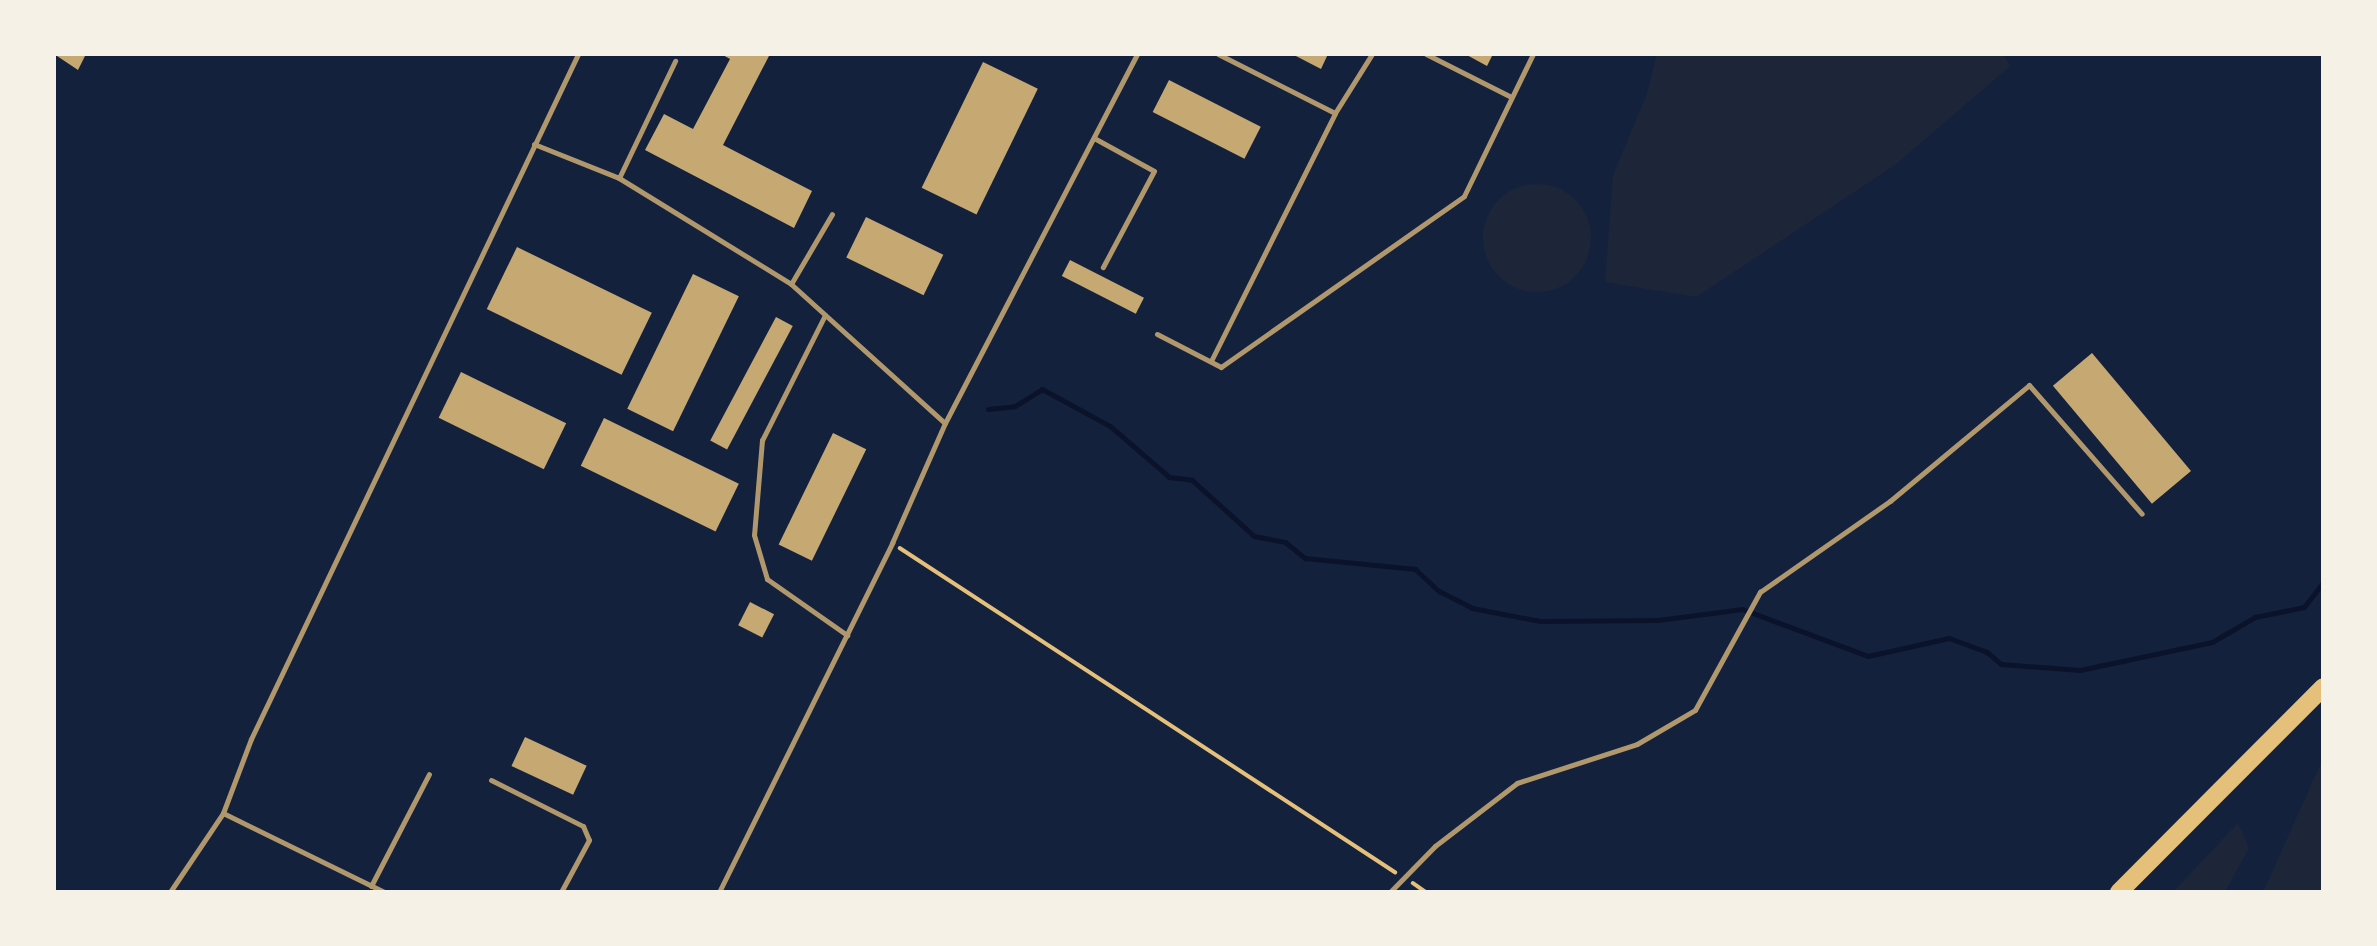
<!DOCTYPE html>
<style>
body{margin:0}
#map{position:relative;width:2377px;height:946px;overflow:hidden;background:#14213d;font-family:Lato,sans-serif}
div>[style]{position:absolute}
[style*='--x']{left:calc(var(--x)*1px);top:calc(var(--y)*1px);width:calc(var(--w)*1px);rotate:calc(var(--a)*1deg)}
.green>*{inset:0;background:#1d2539}
.round{border-radius:50%}
.stream>*{height:5px;margin:-2.5px;padding:0 2.5px;transform-origin:2.5px;border-radius:2.5px;background:#0b132b}
.building>*{inset:0;background:#c6a872;transform-origin:0 0}
.path>*{height:3.5px;margin:-1.75px;padding:0 1.75px;transform-origin:1.75px;border-radius:1.75px;background:#e5c07b}
.service>*{height:5px;margin:-2.5px;padding:0 2.5px;transform-origin:2.5px;border-radius:2.5px;background:#b1986c}
.primary>*{height:18px;margin:-9px;padding:0 9px;transform-origin:9px;border-radius:9px;background:#e5c07b}
span{translate:-50% -50%;white-space:nowrap;text-align:center;line-height:1.15;-webkit-text-stroke:7px #f6f1e7;paint-order:stroke}
.frame{position:absolute;inset:0;border:56px solid #f6f1e7;pointer-events:none}
</style>
<div id="map">
<div class="green">
<div style="clip-path:polygon(1657px 54px,2003px 54px,2010px 66px,1895px 165px,1696px 297px,1605px 282px,1613px 175px,1647px 94px)"></div>
<div class="round" style="left:1483px;top:184px;width:108px;height:108px"></div>
<div style="clip-path:polygon(2323px 760px,2323px 892px,2263px 892px,2322px 761px)"></div>
<div style="clip-path:polygon(2238px 823px,2249px 848px,2225px 892px,2173px 892px)"></div>
</div>
<div class="stream">
<div style="--x:988;--y:409;--w:27;--a:-6"></div>
<div style="--x:1015;--y:406;--w:32;--a:-32"></div>
<div style="--x:1042;--y:389;--w:77;--a:28.6"></div>
<div style="--x:1110;--y:426;--w:78;--a:40.8"></div>
<div style="--x:1169;--y:477;--w:23;--a:7"></div>
<div style="--x:1192;--y:480;--w:84;--a:42.1"></div>
<div style="--x:1254;--y:536;--w:32;--a:11"></div>
<div style="--x:1285;--y:542;--w:26;--a:39"></div>
<div style="--x:1305;--y:558;--w:111;--a:5.7"></div>
<div style="--x:1415;--y:569;--w:33;--a:43"></div>
<div style="--x:1439;--y:591;--w:37;--a:27"></div>
<div style="--x:1472;--y:608;--w:69;--a:10.8"></div>
<div style="--x:1540;--y:621;--w:118;--a:-0.5"></div>
<div style="--x:1658;--y:620;--w:85;--a:-7.5"></div>
<div style="--x:1742;--y:609;--w:134;--a:20.5"></div>
<div style="--x:1868;--y:656;--w:83;--a:-12.5"></div>
<div style="--x:1949;--y:638;--w:40;--a:20.2"></div>
<div style="--x:1987;--y:652;--w:18;--a:41"></div>
<div style="--x:2001;--y:664;--w:79;--a:4.3"></div>
<div style="--x:2080;--y:670;--w:135;--a:-12"></div>
<div style="--x:2212;--y:642;--w:50;--a:-30.2"></div>
<div style="--x:2255;--y:617;--w:50;--a:-11.5"></div>
<div style="--x:2304;--y:607;--w:31;--a:-52"></div>
</div>
<div class="building">
<div style="clip-path:polygon(54px 54px,86px 54px,78px 70px)"></div>
<div style="clip-path:polygon(721px 54px,770px 54px,723px 145px,812px 191px,794px 228px,645px 150px,664px 114px,693px 129px,730px 59px)"></div>
<div style="clip-path:polygon(1292px 54px,1328px 54px,1321px 69px)"></div>
<div style="clip-path:polygon(1465px 54px,1493px 54px,1487px 66px)"></div>
<div style="left:983px;top:62px;width:61px;height:140px;rotate:26deg"></div>
<div style="left:1169px;top:80px;width:103px;height:36px;rotate:27deg"></div>
<div style="left:866px;top:217px;width:86px;height:45px;rotate:26deg"></div>
<div style="left:517px;top:247px;width:150px;height:69px;rotate:26deg"></div>
<div style="left:1070px;top:260px;width:83px;height:18px;rotate:27deg"></div>
<div style="left:693px;top:274px;width:51px;height:150px;rotate:26deg"></div>
<div style="left:776px;top:317px;width:19px;height:140px;rotate:28deg"></div>
<div style="left:2092px;top:353px;width:154px;height:51px;rotate:50deg"></div>
<div style="left:461px;top:372px;width:117px;height:51px;rotate:26deg"></div>
<div style="left:604px;top:418px;width:150px;height:53px;rotate:26deg"></div>
<div style="left:833px;top:433px;width:37px;height:124px;rotate:26deg"></div>
<div style="left:750px;top:602px;width:27px;height:26px;rotate:27deg"></div>
<div style="left:525px;top:737px;width:68px;height:32px;rotate:25deg"></div>
</div>
<div class="path">
<div style="--x:900;--y:548;--w:592;--a:33.21"></div>
<div style="--x:1413;--y:883;--w:16;--a:35"></div>
</div>
<div class="service">
<div style="--x:1218;--y:54;--w:131;--a:26.8"></div>
<div style="--x:1426;--y:54;--w:95;--a:26.8"></div>
<div style="--x:1094;--y:138;--w:68;--a:28.8"></div>
<div style="--x:1154;--y:171;--w:109;--a:118"></div>
<div style="--x:534;--y:144;--w:92;--a:21.8"></div>
<div style="--x:619;--y:178;--w:202;--a:31.6"></div>
<div style="--x:791;--y:284;--w:207;--a:42.1"></div>
<div style="--x:619;--y:178;--w:130;--a:-64.4"></div>
<div style="--x:791;--y:284;--w:81;--a:-59.6"></div>
<div style="--x:825;--y:315;--w:140;--a:116.7"></div>
<div style="--x:762;--y:440;--w:95;--a:94.8"></div>
<div style="--x:754;--y:535;--w:46;--a:73.5"></div>
<div style="--x:767;--y:579;--w:98;--a:35"></div>
<div style="--x:1157;--y:334;--w:72;--a:27.3"></div>
<div style="--x:1221;--y:367;--w:297;--a:-35.1"></div>
<div style="--x:1464;--y:196;--w:158;--a:-64.1"></div>
<div style="--x:1211;--y:361;--w:277;--a:-63.4"></div>
<div style="--x:1335;--y:113;--w:70;--a:-57.9"></div>
<div style="--x:491;--y:780;--w:103;--a:26.6"></div>
<div style="--x:583;--y:826;--w:15;--a:67"></div>
<div style="--x:589;--y:840;--w:59;--a:118.3"></div>
<div style="--x:223;--y:813;--w:179;--a:26.1"></div>
<div style="--x:371;--y:886;--w:126;--a:-62.6"></div>
<div style="--x:170;--y:892;--w:95;--a:-56.1"></div>
<div style="--x:223;--y:813;--w:79;--a:-69.3"></div>
<div style="--x:251;--y:739;--w:759;--a:-64.48"></div>
<div style="--x:719;--y:892;--w:390;--a:-63.6"></div>
<div style="--x:892;--y:543;--w:131;--a:-66.2"></div>
<div style="--x:945;--y:423;--w:416;--a:-62.5"></div>
<div style="--x:1390;--y:892;--w:64;--a:-45.6"></div>
<div style="--x:1435;--y:846;--w:103;--a:-37.5"></div>
<div style="--x:1517;--y:783;--w:126;--a:-18"></div>
<div style="--x:1637;--y:744;--w:67;--a:-30.4"></div>
<div style="--x:1695;--y:710;--w:135;--a:-61.2"></div>
<div style="--x:1760;--y:592;--w:159;--a:-35"></div>
<div style="--x:1890;--y:501;--w:181;--a:-39.8"></div>
<div style="--x:2029;--y:385;--w:171;--a:48.8"></div>
</div>
<div class="primary">
<div style="--x:2119;--y:892;--w:289;--a:-45.1"></div>
</div>
<div class="frame"></div>
</div>
